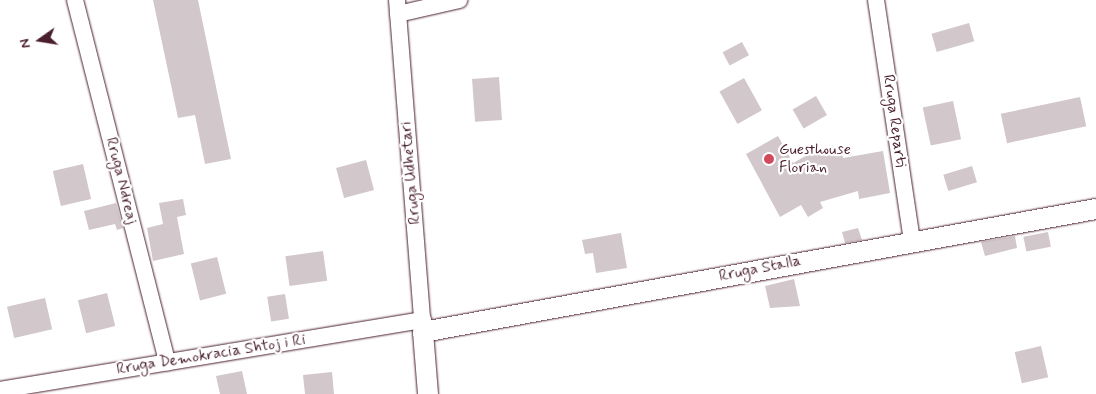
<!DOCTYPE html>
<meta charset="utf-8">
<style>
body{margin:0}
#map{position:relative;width:1096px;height:394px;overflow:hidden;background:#fff;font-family:Mynerve,sans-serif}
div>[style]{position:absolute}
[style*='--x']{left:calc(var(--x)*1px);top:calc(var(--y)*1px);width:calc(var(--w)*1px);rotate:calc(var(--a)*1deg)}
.building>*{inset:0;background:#d2c7cb;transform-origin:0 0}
.roads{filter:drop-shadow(0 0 1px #4a1f2b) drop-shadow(0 0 1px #4a1f2b)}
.minor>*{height:16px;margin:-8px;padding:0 8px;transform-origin:8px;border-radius:8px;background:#fff}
.tertiary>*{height:20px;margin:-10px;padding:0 10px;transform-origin:10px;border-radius:10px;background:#fff}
.dots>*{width:14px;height:14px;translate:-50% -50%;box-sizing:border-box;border:2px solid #fff;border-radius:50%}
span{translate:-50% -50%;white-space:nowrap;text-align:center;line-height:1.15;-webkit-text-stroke:4.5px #fff;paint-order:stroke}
.street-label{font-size:16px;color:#4a1f2b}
.poi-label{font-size:16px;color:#4a1f2b}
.left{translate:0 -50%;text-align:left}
.north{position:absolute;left:15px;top:15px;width:50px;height:50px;-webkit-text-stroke:4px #fff;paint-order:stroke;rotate:257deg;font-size:14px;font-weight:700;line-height:20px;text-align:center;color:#4a1f2b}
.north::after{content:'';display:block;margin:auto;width:18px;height:22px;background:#4a1f2b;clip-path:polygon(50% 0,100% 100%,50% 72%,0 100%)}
</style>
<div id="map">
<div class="building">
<div style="clip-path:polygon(153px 0,198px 0,231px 159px,205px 164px,195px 115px,178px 118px)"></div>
<div style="left:969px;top:23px;width:19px;height:39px;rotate:74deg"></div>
<div style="left:742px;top:42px;width:15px;height:22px;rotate:62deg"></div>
<div style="left:499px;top:77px;width:43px;height:27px;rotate:86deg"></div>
<div style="left:744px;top:78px;width:37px;height:28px;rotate:61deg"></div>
<div style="left:816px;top:96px;width:22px;height:27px;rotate:60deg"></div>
<div style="left:1080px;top:97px;width:30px;height:81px;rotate:78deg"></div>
<div style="left:953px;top:101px;width:39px;height:31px;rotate:78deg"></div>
<div style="clip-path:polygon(778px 136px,793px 163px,811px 153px,840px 147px,843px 158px,883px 151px,890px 193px,859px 199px,858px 191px,820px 202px,823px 208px,808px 217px,801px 205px,780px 217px,746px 154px)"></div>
<div style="left:366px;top:160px;width:31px;height:31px;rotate:75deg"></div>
<div style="left:83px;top:164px;width:36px;height:31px;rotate:77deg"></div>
<div style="left:972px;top:166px;width:17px;height:30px;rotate:73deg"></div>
<div style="clip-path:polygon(183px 199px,186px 215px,177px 217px,184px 254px,153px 261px,147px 228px,163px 224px,159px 203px)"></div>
<div style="clip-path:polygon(116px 203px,123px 228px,117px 230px,115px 224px,89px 230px,84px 211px)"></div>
<div style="clip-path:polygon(858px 228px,862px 240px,845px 243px,842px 232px)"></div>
<div style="left:1048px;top:232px;width:15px;height:25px;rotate:79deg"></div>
<div style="clip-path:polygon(621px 233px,627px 268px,596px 273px,593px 253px,585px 254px,582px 240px)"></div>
<div style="clip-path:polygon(1015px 236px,1017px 248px,985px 256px,981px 242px)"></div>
<div style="left:323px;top:251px;width:30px;height:38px;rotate:82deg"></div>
<div style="left:217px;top:257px;width:38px;height:27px;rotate:76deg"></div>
<div style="clip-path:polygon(794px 279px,800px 306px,770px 308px,765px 286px)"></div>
<div style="left:107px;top:293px;width:34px;height:30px;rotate:76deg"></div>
<div style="left:285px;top:294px;width:25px;height:18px;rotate:81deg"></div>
<div style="left:45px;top:298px;width:32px;height:39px;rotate:77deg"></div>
<div style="left:1041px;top:346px;width:32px;height:27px;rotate:77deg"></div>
<div style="clip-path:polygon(242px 371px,247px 394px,220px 394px,216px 376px)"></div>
<div style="clip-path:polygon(332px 372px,334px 394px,305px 394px,303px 375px)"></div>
</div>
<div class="roads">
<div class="minor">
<div style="--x:75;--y:0;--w:374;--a:75.7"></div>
<div style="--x:397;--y:0;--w:331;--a:85.5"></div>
<div style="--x:876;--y:0;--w:245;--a:81.5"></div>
<div style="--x:398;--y:14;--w:63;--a:-12.9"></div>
<div style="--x:0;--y:390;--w:429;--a:-9.4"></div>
</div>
<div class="tertiary">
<div style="--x:428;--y:394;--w:62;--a:-94.6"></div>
<div style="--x:423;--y:332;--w:684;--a:-10.36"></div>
</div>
</div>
<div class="dots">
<div style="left:769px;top:159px;background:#d1495b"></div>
</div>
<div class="street-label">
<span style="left:894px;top:121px;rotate:82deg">Rruga Reparti</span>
<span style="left:411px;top:173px;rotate:-95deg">Rruga Udhëtari</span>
<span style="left:121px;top:181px;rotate:76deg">Rruga Ndreaj</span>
<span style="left:760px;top:269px;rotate:-11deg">Rruga Stalla</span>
<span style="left:211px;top:355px;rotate:-9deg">Rruga Demokracia Shtoj i Ri</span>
</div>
<div class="poi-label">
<span class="left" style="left:779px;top:159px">Guesthouse<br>Florian</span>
</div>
<div class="north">N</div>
</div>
